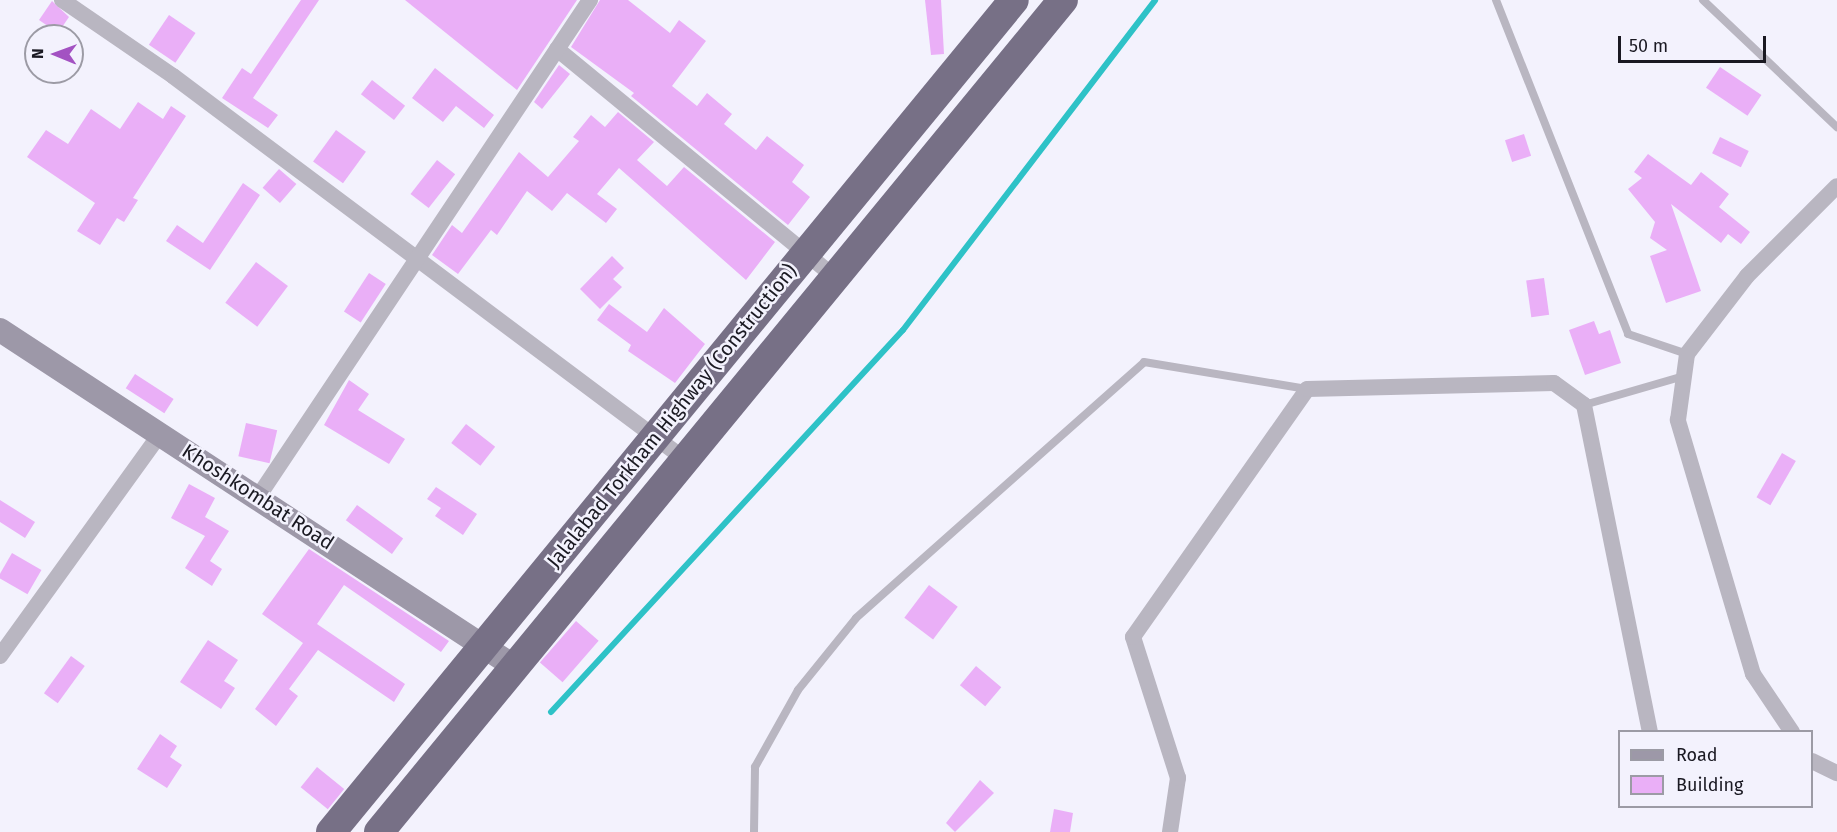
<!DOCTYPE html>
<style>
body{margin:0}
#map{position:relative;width:1837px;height:832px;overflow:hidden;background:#f3f2fd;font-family:"Fira Sans",sans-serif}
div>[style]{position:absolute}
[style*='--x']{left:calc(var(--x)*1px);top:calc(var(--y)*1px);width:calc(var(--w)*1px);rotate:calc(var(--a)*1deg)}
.stream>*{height:6px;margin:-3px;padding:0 3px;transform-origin:3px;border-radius:3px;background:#2ec2c7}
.building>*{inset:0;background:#eaaff7;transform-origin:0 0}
.lane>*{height:8px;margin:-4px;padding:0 4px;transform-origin:4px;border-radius:4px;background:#b9b6c1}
.street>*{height:16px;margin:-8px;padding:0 8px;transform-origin:8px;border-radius:8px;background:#b9b6c1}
.secondary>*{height:24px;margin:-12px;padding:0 12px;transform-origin:12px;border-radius:12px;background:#9d98a8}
.highway>*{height:30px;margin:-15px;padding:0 15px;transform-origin:15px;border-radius:15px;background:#777086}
span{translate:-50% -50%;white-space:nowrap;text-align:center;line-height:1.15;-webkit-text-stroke:5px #f3f2fd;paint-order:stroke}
.street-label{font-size:20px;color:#1a1922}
.legend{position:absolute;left:1618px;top:730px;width:195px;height:78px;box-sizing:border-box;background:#f3f2fd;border:2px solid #9c9ba5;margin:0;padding:8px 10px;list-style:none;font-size:18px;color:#1a1922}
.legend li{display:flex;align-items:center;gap:12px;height:30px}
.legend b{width:30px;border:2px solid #9c9ba5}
.north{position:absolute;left:24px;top:24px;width:60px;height:60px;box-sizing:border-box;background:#f3f2fd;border:2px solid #9c9ba5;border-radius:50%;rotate:271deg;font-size:16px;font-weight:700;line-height:24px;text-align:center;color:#1a1922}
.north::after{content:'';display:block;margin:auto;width:21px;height:27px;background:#a352c2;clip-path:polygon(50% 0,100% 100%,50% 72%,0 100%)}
.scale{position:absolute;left:1618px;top:36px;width:148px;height:27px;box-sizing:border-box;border:3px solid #1a1922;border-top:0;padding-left:8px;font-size:18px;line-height:21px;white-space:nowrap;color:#1a1922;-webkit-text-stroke:4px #f3f2fd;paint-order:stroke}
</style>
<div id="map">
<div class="stream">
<div style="--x:551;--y:712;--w:519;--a:-47.34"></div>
<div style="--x:903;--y:330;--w:415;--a:-52.6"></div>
</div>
<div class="building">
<div style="clip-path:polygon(301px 0,319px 0,253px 98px,278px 115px,268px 128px,222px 98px,242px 68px,251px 74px)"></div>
<div style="clip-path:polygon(405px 0,577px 0,517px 90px)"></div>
<div style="clip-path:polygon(600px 0,628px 0,670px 33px,679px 20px,706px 41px,672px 86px,697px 106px,707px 93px,732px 114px,724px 124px,756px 150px,767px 136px,804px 165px,792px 182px,810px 197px,788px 225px,631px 96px,634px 93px,571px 47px)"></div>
<div style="clip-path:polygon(925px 0,941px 0,944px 54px,931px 55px)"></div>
<div style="clip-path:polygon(52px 1px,69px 17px,58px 33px,39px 20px)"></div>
<div style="left:169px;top:15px;width:32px;height:36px;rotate:34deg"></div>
<div style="clip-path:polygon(559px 65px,570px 74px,542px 109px,534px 102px)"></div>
<div style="left:1720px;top:67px;width:50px;height:25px;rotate:34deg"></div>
<div style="clip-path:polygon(435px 68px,494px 115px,484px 128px,456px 106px,443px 122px,412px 98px)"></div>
<div style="left:372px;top:80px;width:42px;height:18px;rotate:38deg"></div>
<div style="clip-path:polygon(138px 102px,163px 119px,171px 106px,186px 116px,133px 198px,138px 200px,124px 222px,117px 218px,100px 245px,77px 231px,95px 203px,27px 157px,46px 130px,68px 144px,91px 109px,120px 129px)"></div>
<div style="clip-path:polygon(618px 112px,654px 142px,637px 160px,667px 186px,684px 167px,775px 242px,746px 280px,619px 168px,597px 194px,617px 209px,606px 223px,567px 193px,552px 211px,527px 191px,497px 235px,491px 230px,458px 274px,432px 255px,452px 225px,462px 233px,519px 152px,548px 177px,579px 141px,573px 137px,591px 115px,605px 127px)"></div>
<div style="left:336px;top:130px;width:37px;height:39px;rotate:36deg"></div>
<div style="left:1524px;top:134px;width:23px;height:20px;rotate:72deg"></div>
<div style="left:1720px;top:137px;width:32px;height:18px;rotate:26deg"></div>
<div style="clip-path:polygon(1648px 154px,1691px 185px,1701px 172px,1729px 194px,1719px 207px,1750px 232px,1741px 244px,1728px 234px,1721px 243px,1671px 204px,1701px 291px,1666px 303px,1650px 256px,1667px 250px,1650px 238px,1655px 222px,1628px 189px,1642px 178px,1634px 172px)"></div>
<div style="left:437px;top:160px;width:23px;height:43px;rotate:38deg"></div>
<div style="left:279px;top:169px;width:23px;height:25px;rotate:41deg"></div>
<div style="clip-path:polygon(243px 183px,260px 195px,210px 270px,166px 241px,177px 225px,203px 243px)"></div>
<div style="clip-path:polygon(612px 256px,624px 268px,613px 279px,622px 287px,600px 309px,580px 289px)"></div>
<div style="left:256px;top:262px;width:40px;height:51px;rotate:37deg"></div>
<div style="left:369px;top:273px;width:20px;height:46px;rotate:33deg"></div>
<div style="left:1544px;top:278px;width:37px;height:18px;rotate:82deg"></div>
<div style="clip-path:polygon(609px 304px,647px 332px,664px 308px,705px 344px,675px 383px,628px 351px,631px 345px,597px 320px)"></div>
<div style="clip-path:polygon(1594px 321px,1599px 334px,1610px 330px,1621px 363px,1585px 375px,1569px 330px)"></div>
<div style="left:135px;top:374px;width:46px;height:17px;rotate:33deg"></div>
<div style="clip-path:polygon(349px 380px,369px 394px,358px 410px,405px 439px,389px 464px,324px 425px)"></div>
<div style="left:246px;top:423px;width:32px;height:34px;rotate:13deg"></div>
<div style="left:466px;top:424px;width:37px;height:24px;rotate:38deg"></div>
<div style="left:1782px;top:453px;width:16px;height:51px;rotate:30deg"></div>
<div style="clip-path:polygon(189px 484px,215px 498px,205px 517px,229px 531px,210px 561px,222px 569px,212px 586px,185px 568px,205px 536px,171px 518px)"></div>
<div style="clip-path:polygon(436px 487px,477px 514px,463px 535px,435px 516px,441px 508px,427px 499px)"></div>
<div style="clip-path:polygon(0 500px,35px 522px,25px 538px,0 522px)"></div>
<div style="left:357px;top:505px;width:57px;height:19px;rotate:36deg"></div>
<div style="clip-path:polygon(309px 549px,449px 641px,441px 652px,344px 585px,317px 624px,405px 684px,394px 702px,318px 650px,289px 689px,298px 696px,276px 726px,255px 709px,303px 643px,262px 614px)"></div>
<div style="left:12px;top:553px;width:34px;height:28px;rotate:30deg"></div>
<div style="left:929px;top:585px;width:36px;height:41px;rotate:37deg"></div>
<div style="left:576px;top:621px;width:30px;height:55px;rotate:41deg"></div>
<div style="clip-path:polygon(208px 640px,238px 660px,224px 681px,235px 688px,221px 709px,180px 682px)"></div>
<div style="left:71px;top:656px;width:17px;height:46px;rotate:36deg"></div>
<div style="left:976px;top:666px;width:33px;height:25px;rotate:40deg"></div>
<div style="clip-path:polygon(160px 734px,177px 746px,170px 757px,182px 765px,167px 788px,137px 769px)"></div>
<div style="left:317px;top:767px;width:35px;height:26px;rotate:39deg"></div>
<div style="clip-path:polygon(980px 780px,994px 793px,955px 832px,946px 823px)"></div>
<div style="clip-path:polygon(1054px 809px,1073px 813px,1070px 832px,1050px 832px)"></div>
</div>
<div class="lane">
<div style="--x:1496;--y:0;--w:359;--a:68.4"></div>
<div style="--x:1628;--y:334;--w:62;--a:18.7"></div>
<div style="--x:1703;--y:0;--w:185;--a:43.5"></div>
<div style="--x:1584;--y:405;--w:104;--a:-16.2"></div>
<div style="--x:754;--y:832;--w:65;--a:-89.1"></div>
<div style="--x:755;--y:767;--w:88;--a:-60.8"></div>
<div style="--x:798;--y:690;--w:92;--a:-51.1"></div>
<div style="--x:856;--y:618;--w:385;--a:-41.6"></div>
<div style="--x:1144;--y:362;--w:165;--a:9.4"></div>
</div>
<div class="street">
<div style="--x:62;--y:0;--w:135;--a:34.4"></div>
<div style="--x:173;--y:76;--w:642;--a:36.83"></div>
<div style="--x:557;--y:49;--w:361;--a:39.4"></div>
<div style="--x:258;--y:497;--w:598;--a:-56.26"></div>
<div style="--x:0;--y:656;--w:274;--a:-54.2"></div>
<div style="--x:1792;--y:732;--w:70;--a:-123.9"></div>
<div style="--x:1753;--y:674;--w:265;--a:-106.5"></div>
<div style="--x:1678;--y:420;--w:67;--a:-82.2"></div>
<div style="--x:1687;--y:354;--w:98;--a:-52.4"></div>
<div style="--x:1747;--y:276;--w:127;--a:-45"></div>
<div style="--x:1812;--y:761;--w:28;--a:26"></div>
<div style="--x:1170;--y:832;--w:55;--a:-81.6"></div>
<div style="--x:1178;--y:778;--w:148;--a:-107.7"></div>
<div style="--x:1133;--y:637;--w:303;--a:-54.9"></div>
<div style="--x:1307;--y:389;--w:247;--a:-1.4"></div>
<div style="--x:1554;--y:383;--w:37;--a:36"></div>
<div style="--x:1584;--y:405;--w:334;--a:78.6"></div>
</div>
<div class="secondary">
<div style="--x:0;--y:330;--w:615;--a:33.2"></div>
</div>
<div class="highway">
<div style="--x:331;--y:832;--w:1076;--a:-50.62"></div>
<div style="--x:379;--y:832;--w:1077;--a:-50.58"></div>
</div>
<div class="street-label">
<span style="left:672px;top:416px;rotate:-51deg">Jalalabad Torkham Highway (Construction)</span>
<span style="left:258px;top:497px;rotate:33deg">Khoshkombat Road</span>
</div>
<ul class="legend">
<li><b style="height:8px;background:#9d98a8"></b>Road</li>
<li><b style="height:16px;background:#eaaff7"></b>Building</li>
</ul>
<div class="north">N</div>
<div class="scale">50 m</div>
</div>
